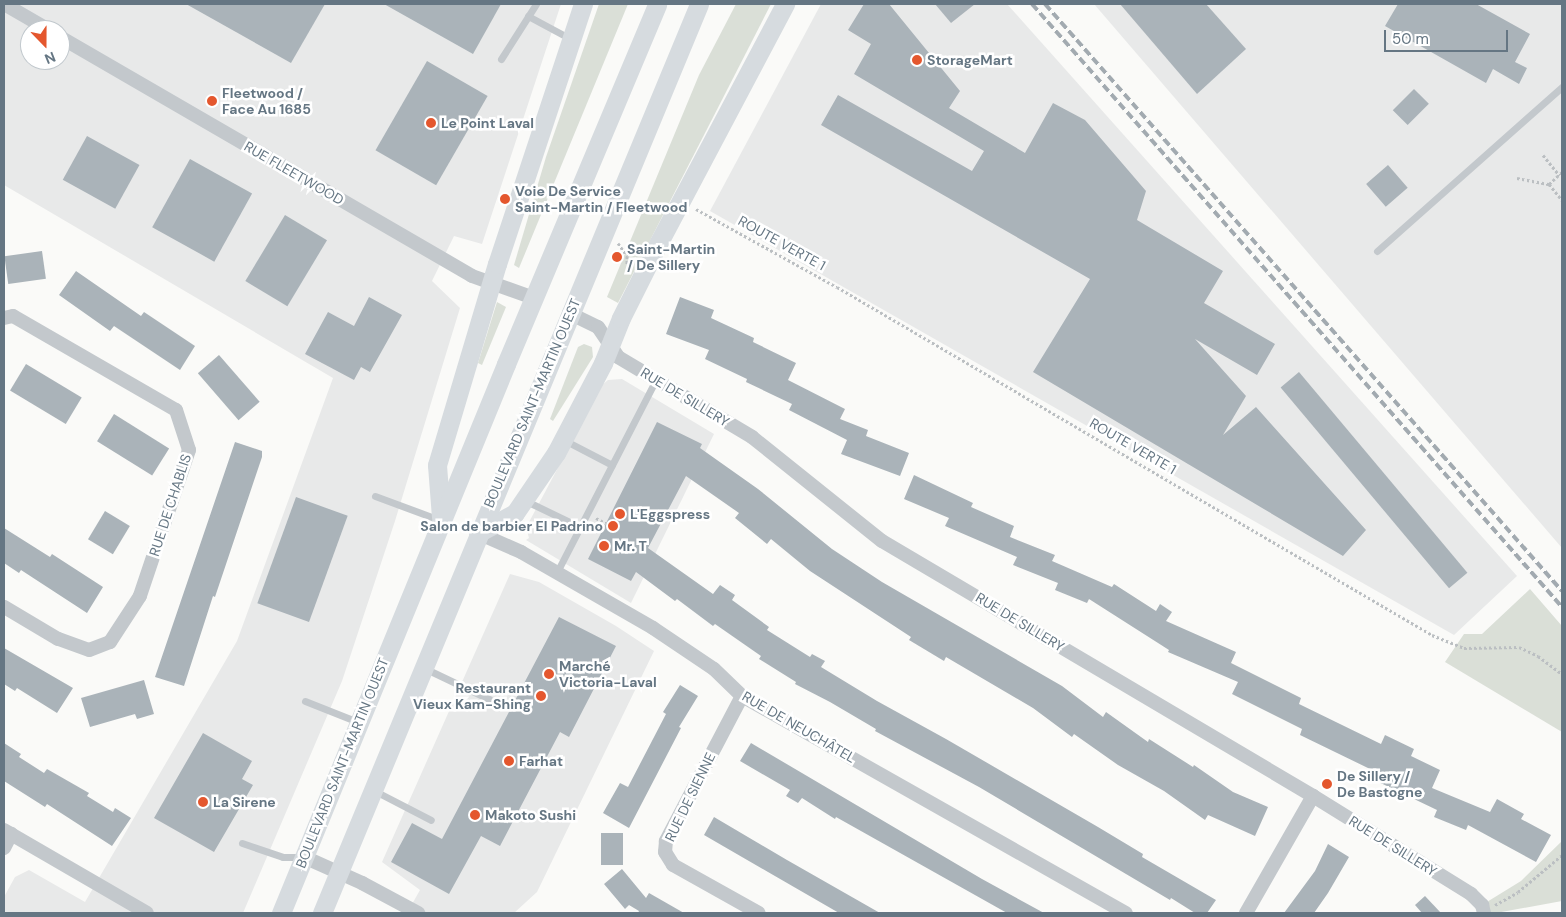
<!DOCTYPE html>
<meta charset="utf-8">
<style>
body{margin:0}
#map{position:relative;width:1566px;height:917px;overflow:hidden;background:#fafaf8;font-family:"DM Sans",sans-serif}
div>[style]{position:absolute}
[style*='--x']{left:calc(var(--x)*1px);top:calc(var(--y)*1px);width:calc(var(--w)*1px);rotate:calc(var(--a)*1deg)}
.built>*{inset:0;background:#e8e9e9}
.green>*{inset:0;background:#dadfd7}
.building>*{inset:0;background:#aab3b9;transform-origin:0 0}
.path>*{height:3px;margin-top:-1.5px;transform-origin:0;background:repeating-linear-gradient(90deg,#bbbfc2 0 2.5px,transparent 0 5px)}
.lane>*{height:7px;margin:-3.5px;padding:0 3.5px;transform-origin:3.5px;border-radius:3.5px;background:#c3c8cc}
.street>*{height:14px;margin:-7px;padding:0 7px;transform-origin:7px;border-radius:7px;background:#c3c8cc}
.secondary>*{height:19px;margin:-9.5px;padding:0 9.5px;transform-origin:9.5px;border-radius:9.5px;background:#d6dbdf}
.rail>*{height:4px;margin-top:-2px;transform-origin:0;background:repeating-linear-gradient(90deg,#a2aab0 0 8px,transparent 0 12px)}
.dots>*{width:14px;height:14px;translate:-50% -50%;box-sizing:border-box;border:2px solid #fff;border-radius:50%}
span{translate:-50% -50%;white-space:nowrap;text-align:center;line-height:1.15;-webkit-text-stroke:5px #fff;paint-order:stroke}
.poi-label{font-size:14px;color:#657683;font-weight:700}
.left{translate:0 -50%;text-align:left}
.right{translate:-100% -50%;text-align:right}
.street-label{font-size:14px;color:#657683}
.frame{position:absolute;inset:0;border:5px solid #657683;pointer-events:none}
.north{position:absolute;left:20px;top:20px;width:50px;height:50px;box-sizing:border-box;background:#fff;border:1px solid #c1c8cd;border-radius:50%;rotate:158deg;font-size:14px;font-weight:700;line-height:20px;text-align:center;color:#657683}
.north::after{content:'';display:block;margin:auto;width:18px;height:22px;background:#e4572e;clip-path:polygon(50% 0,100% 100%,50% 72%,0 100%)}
.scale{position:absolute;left:1384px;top:30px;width:124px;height:22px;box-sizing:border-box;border:2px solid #657683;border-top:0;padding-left:6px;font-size:15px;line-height:18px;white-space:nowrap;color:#657683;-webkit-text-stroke:4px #fff;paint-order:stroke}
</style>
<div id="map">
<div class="built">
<div style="clip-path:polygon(evenodd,4px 4px,561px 4px,482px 244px,454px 236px,432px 281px,460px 308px,395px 521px,342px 681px,243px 913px,4px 913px,4px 897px,15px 877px,29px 870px,85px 902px,237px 641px,333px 378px,4px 185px,4px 4px,30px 30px,60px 30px,60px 60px,30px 60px,30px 30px)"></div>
<div style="clip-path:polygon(821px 4px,1007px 4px,1517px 576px,1454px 635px,710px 211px)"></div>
<div style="clip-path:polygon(1094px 4px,1562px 4px,1562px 548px)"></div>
<div style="clip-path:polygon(622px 379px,714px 434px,631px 603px,526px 540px,529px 538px,527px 531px,528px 524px,602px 385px,608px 380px)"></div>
<div style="clip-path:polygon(510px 574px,539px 582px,616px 626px,654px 651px,537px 892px,514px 913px,407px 913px,420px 890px,382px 862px)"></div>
</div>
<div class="green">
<div style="clip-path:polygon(599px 4px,628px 4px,519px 268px,514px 265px,546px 157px)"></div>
<div style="clip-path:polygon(736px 4px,771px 4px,618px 303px,607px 297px,699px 75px)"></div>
<div style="clip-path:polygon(497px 302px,506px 307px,482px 365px,478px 363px)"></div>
<div style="clip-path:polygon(584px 344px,592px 347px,593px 357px,553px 421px,550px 419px,578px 347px)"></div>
<div style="clip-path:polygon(1530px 589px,1562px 626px,1562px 732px,1445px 662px,1464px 634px,1482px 634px)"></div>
<div style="clip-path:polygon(1562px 841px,1562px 901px,1496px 913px,1484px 913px,1482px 905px,1521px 881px)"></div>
</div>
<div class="building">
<div style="clip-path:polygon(186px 4px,325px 4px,291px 63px)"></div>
<div style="clip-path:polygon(384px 4px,501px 4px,473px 54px)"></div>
<div style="clip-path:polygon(864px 4px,889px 4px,960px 91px,949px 108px,1025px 153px,1053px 103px,1085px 120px,1146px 191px,1137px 220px,1223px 271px,1204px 303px,1275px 344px,1257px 375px,1195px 339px,1246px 396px,1223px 435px,1256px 407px,1366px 530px,1343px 556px,1033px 372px,1090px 279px,821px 125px,838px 95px,972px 171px,984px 151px,854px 74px,871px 44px,848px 30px)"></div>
<div style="clip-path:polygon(935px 4px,975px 4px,951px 23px)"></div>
<div style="clip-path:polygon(1120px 4px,1206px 4px,1246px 49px,1197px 94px)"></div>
<div style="clip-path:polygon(1398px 4px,1476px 4px,1530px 34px,1515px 62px,1527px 68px,1519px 84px,1493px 69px,1486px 83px,1385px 26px)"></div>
<div style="left:427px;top:61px;width:70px;height:103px;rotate:30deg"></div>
<div style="left:1414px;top:89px;width:21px;height:30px;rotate:45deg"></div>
<div style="left:87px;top:136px;width:60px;height:50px;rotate:29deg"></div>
<div style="left:190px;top:159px;width:71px;height:78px;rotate:29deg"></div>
<div style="left:1388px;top:165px;width:30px;height:29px;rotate:49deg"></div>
<div style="left:285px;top:215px;width:49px;height:77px;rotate:31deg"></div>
<div style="left:42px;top:251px;width:28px;height:38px;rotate:82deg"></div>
<div style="clip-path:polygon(76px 271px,141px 316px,144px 312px,195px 346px,180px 370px,114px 326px,110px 331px,59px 295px)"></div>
<div style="clip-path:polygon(369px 297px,402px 315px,370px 372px,361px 367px,354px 380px,305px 354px,328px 312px,354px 326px)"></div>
<div style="clip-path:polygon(680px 297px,714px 310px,711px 318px,754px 338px,753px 342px,796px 363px,788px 380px,845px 409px,840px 419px,868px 430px,866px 436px,909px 453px,900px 476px,841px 454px,847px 440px,789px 410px,792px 404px,746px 382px,747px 379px,705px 359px,709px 350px,666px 334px)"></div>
<div style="left:219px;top:355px;width:62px;height:28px;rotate:49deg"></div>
<div style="left:26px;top:364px;width:65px;height:31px;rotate:31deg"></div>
<div style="left:1299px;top:372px;width:262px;height:24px;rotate:50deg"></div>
<div style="left:114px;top:414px;width:65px;height:32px;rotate:32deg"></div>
<div style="clip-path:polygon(657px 422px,702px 444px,700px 448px,758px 489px,832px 549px,882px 582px,1062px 686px,1103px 717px,1106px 712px,1148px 742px,1149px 739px,1193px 767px,1194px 765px,1233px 792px,1268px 807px,1255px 836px,1208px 815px,1205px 820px,1164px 791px,1118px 765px,1074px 734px,1072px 737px,1033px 708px,946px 657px,944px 661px,909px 640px,911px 637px,810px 571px,771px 539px,767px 544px,735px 518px,739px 513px,686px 476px,648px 548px,713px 594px,720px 585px,735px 595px,732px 600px,769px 627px,767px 630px,810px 657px,812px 654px,825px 661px,821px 667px,877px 701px,946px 739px,1098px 827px,1143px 854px,1142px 857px,1216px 900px,1207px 913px,1195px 913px,1171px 898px,1170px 900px,979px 787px,875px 731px,876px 729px,830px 702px,795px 684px,796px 682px,759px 659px,761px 656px,715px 624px,713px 626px,677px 599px,675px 601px,636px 572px,631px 581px,588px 559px)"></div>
<div style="clip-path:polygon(235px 442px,262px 451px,262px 457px,215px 597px,213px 596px,184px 686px,155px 677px)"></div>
<div style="clip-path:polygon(914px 475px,973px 503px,971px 507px,1014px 526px,1010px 537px,1055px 555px,1052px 561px,1112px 587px,1114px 584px,1156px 611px,1160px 604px,1172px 612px,1166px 621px,1236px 652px,1231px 663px,1301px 698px,1299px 704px,1381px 744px,1385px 735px,1414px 749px,1411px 756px,1440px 770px,1432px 788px,1490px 812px,1497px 799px,1524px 814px,1521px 819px,1551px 835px,1536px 862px,1468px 825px,1466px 830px,1434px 817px,1437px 810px,1366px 776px,1370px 769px,1300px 735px,1302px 729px,1232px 694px,1238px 682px,1168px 652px,1169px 650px,1089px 599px,1087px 603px,1055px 590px,1058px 583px,1013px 565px,1017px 557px,945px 526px,949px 518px,904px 499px)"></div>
<div style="left:296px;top:497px;width:55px;height:113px;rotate:20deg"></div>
<div style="left:105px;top:511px;width:29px;height:33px;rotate:31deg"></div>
<div style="clip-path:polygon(4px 528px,50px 557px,52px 554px,103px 587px,87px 613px,21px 570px,19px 573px,4px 563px)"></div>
<div style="clip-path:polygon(559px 617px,616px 646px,569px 737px,560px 732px,500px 846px,481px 836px,449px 894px,391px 862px,412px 823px,442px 839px)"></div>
<div style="clip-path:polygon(4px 648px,73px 688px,57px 713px,17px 688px,15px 691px,4px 684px)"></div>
<div style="clip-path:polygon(144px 680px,154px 714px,137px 719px,135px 714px,90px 727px,81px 698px)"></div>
<div style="clip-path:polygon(680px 685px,698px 696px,679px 727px,681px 728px,629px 828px,603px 813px,620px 783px,628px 787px,666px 714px,663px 712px)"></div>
<div style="clip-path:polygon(203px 733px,252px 761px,242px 779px,253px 785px,214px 852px,154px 818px)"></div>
<div style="clip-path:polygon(4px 743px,21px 754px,19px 757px,44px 773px,47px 769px,89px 793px,87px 796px,113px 812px,115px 808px,131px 818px,112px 846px,47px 804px,45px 807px,4px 781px)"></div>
<div style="clip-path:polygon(751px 743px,982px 879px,1044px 913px,1007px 913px,836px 817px,835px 819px,802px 798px,798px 803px,786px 796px,790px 790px,740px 761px)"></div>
<div style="clip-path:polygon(714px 817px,787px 860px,880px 913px,839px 913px,768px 872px,704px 835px)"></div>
<div style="left:601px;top:833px;width:22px;height:32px"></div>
<div style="clip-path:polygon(1328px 844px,1349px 857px,1328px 893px,1314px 913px,1284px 913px,1315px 871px)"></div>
<div style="clip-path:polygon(622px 869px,646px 898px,649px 893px,684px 913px,638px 913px,639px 911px,629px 905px,625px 909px,604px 884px)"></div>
<div style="clip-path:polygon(1425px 896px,1441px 913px,1422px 913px,1415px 905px)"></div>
</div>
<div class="path">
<div style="--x:1543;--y:155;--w:26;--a:51"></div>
<div style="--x:1562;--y:172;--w:18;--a:137"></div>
<div style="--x:1549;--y:184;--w:21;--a:51"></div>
<div style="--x:1517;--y:178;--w:33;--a:11"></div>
<div style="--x:534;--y:205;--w:12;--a:20"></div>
<div style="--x:696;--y:209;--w:161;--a:29"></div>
<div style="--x:837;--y:287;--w:689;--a:30.32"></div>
<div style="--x:1432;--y:635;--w:35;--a:22"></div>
<div style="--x:1464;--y:648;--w:55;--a:-1"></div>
<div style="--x:1519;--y:647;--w:21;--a:25"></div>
<div style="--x:1538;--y:656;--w:30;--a:37"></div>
<div style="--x:618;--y:243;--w:16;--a:55"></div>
<div style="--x:627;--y:256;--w:8;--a:90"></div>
<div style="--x:596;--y:518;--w:11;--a:27"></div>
<div style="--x:1495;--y:905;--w:26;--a:-29"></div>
<div style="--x:1518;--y:892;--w:57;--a:-40.1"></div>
</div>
<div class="lane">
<div style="--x:528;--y:16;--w:47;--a:28.2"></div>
<div style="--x:501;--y:59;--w:65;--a:-57.5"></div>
<div style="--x:1377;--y:251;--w:247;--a:-41.6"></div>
<div style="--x:564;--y:440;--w:54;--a:27.5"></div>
<div style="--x:375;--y:496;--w:69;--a:20.3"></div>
<div style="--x:524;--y:500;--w:62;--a:25.7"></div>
<div style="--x:557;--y:572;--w:217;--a:-62.8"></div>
<div style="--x:424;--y:668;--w:72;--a:25.5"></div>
<div style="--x:305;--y:701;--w:57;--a:21.6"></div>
<div style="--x:373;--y:790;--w:65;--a:27.3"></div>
<div style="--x:242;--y:843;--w:43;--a:18.9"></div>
<div style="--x:283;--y:857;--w:18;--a:0"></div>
</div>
<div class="street">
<div style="--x:4;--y:4;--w:52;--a:30"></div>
<div style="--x:60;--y:37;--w:476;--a:30.1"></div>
<div style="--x:472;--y:276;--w:66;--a:19.5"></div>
<div style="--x:569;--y:313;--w:32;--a:26"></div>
<div style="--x:598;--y:327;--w:36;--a:56"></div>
<div style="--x:618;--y:357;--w:156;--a:30.8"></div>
<div style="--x:752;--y:437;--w:166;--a:38.7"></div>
<div style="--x:882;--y:541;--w:501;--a:30.61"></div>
<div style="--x:1313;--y:796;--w:186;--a:31.8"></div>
<div style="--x:1471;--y:894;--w:16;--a:45"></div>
<div style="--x:1482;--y:905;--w:8;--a:76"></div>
<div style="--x:4;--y:318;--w:9;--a:-13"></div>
<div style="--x:13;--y:316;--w:188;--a:30"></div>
<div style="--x:176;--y:410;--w:42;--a:72"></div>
<div style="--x:189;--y:450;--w:154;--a:108.6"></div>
<div style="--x:140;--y:596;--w:55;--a:123.1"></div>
<div style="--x:110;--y:642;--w:22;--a:159"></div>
<div style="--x:89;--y:650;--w:33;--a:-160"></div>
<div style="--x:58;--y:639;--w:63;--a:-149.3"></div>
<div style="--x:478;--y:533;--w:47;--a:23.8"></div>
<div style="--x:521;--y:552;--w:152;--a:29.9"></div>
<div style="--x:653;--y:628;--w:73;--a:33.9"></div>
<div style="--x:714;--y:669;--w:39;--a:44"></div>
<div style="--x:742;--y:696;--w:441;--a:29.5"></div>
<div style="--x:742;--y:696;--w:164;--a:117.7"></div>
<div style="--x:666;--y:841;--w:11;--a:95"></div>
<div style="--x:665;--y:852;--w:15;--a:58"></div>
<div style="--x:673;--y:865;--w:98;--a:29.2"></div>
<div style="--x:4;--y:830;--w:165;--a:30.1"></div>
<div style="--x:4;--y:848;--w:16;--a:-63"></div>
<div style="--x:304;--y:857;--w:64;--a:24.1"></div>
<div style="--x:362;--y:883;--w:64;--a:28.2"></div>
<div style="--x:1246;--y:913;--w:135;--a:-60.2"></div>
</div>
<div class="secondary">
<div style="--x:441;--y:517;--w:52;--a:-94.4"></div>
<div style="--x:437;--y:465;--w:210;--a:-73.4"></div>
<div style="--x:497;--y:264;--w:274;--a:-71.7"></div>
<div style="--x:478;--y:533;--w:42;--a:-28.4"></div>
<div style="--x:515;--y:513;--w:73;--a:-55.7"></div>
<div style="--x:556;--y:453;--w:102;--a:-62.4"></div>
<div style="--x:603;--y:363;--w:48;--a:-68.2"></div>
<div style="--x:621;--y:318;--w:83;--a:-63.4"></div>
<div style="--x:658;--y:244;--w:272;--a:-62.1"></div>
<div style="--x:281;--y:913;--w:593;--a:-67.71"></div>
<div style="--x:506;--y:364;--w:390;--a:-67.2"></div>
<div style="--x:322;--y:913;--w:984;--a:-67.47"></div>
</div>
<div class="rail">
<div style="--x:1032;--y:4;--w:803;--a:48.69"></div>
<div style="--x:1045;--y:4;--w:782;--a:48.63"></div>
</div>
<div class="dots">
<div style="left:917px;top:60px;background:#e4572e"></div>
<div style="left:212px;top:101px;background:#e4572e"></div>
<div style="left:431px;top:123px;background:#e4572e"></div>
<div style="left:505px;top:199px;background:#e4572e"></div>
<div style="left:617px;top:257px;background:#e4572e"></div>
<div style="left:620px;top:514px;background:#e4572e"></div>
<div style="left:613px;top:526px;background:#e4572e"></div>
<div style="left:604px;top:546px;background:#e4572e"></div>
<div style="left:549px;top:674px;background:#e4572e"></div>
<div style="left:541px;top:696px;background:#e4572e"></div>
<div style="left:509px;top:761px;background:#e4572e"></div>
<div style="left:1327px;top:784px;background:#e4572e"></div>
<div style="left:203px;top:802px;background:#e4572e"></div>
<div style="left:475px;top:815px;background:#e4572e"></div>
</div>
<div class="poi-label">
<span class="left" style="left:927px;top:60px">StorageMart</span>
<span class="left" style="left:222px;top:101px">Fleetwood /<br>Face Au 1685</span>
<span class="left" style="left:441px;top:123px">Le Point Laval</span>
<span class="left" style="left:515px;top:199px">Voie De Service<br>Saint-Martin / Fleetwood</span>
<span class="left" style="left:627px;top:257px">Saint-Martin<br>/ De Sillery</span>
<span class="left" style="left:630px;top:514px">L'Eggspress</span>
<span class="right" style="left:603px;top:526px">Salon de barbier El Padrino</span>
<span class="left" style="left:614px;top:546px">Mr. T</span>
<span class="left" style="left:559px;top:674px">Marché<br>Victoria-Laval</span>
<span class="right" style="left:531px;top:696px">Restaurant<br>Vieux Kam-Shing</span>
<span class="left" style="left:519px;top:761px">Farhat</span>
<span class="left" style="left:1337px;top:784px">De Sillery /<br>De Bastogne</span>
<span class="left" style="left:213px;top:802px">La Sirene</span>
<span class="left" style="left:485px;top:815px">Makoto Sushi</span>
</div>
<div class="street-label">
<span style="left:294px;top:173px;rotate:30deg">RUE FLEETWOOD</span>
<span style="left:782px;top:243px;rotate:29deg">ROUTE VERTE 1</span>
<span style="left:685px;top:397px;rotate:31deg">RUE DE SILLERY</span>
<span style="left:532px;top:403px;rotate:-67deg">BOULEVARD SAINT-MARTIN OUEST</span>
<span style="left:1133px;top:446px;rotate:30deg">ROUTE VERTE 1</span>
<span style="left:170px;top:505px;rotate:-72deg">RUE DE CHABLIS</span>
<span style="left:1020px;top:622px;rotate:31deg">RUE DE SILLERY</span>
<span style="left:799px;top:727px;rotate:30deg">RUE DE NEUCHÂTEL</span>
<span style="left:342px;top:763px;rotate:-68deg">BOULEVARD SAINT-MARTIN OUEST</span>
<span style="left:690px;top:797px;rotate:-64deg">RUE DE SIENNE</span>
<span style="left:1393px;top:846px;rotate:32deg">RUE DE SILLERY</span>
</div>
<div class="frame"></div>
<div class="north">N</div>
<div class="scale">50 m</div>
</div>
